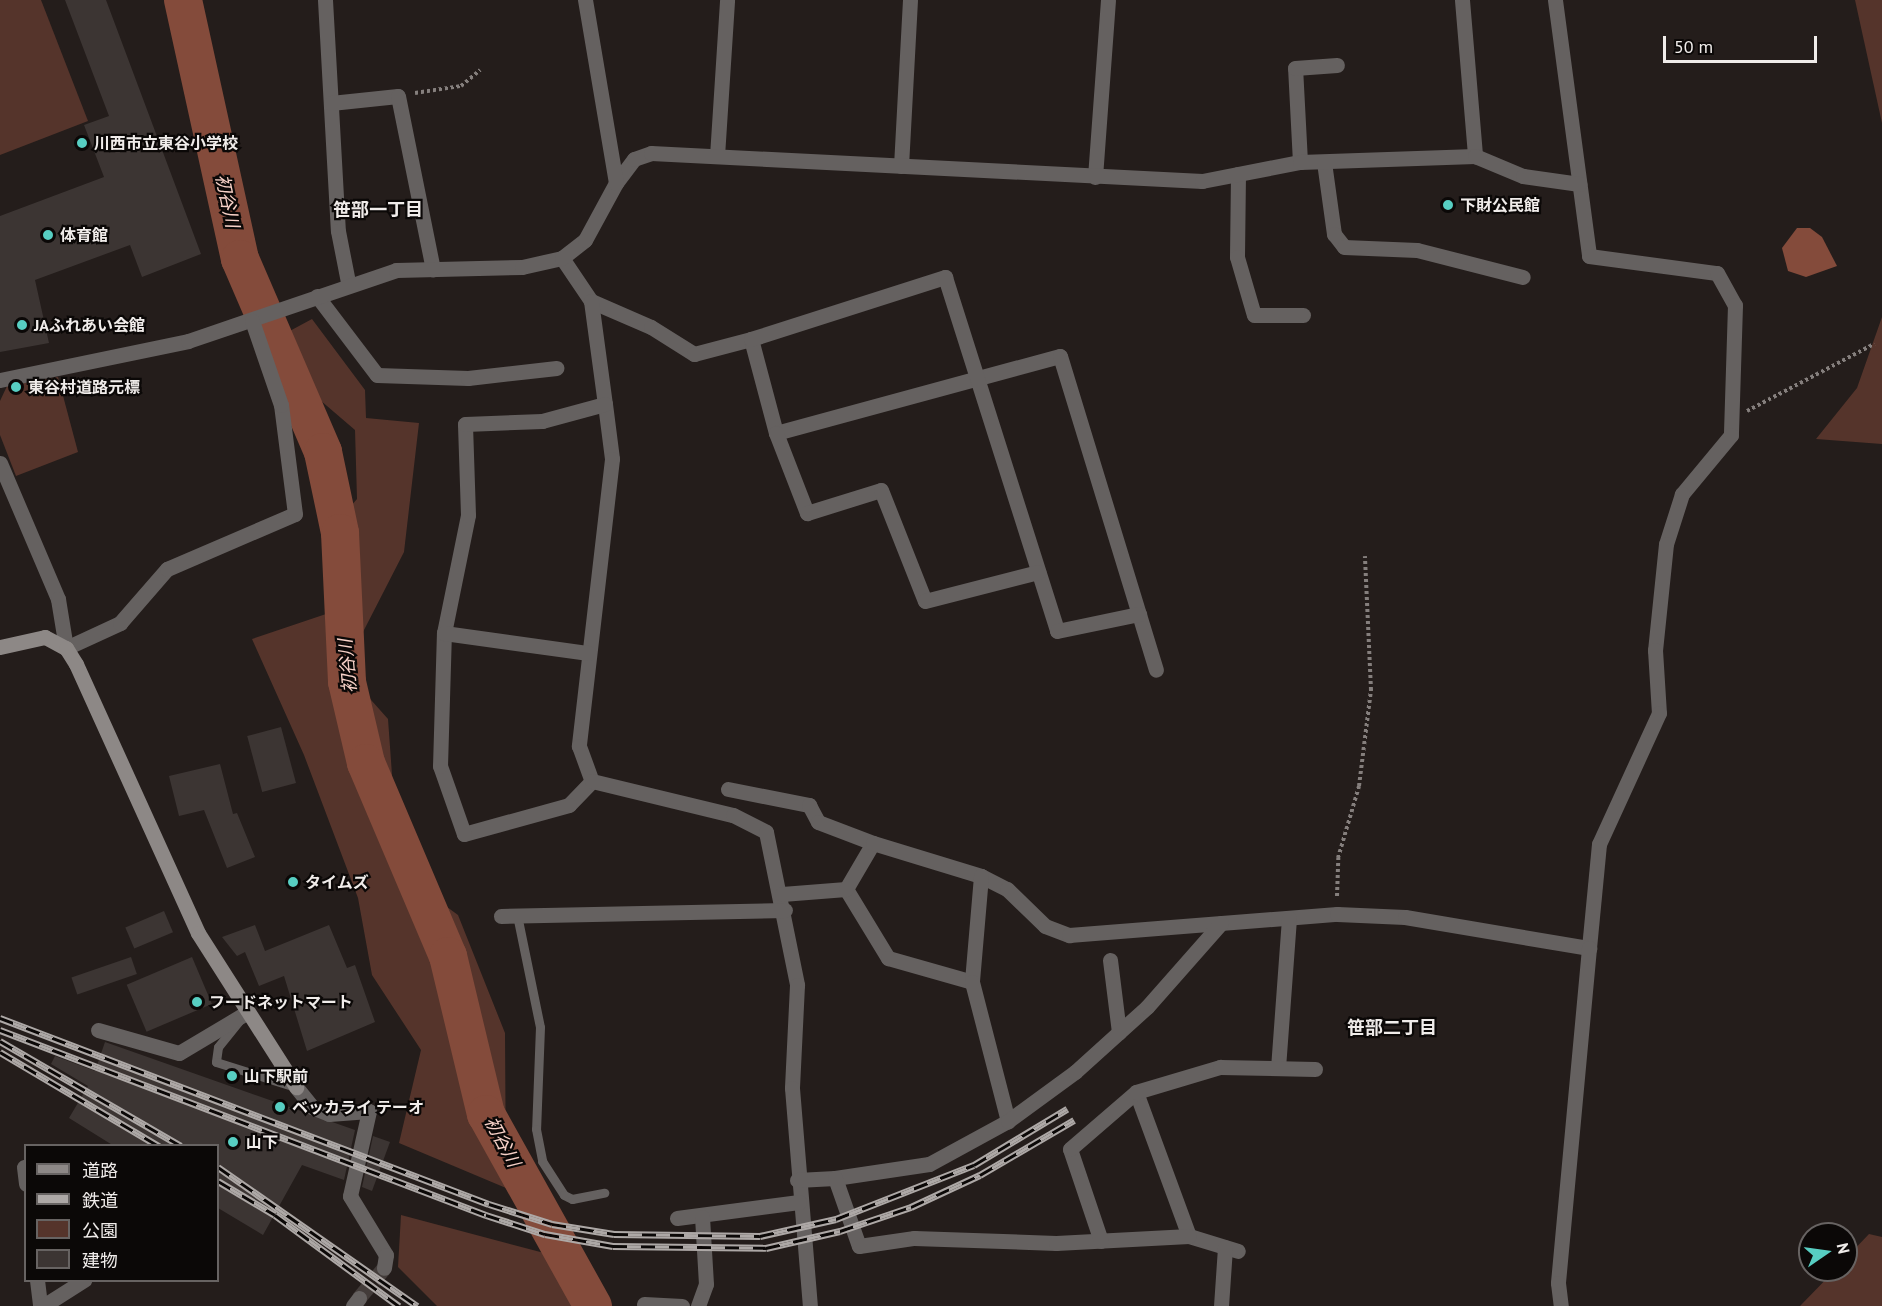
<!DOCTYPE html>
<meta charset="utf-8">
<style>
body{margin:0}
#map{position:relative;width:1882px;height:1306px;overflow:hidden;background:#241d1b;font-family:"PT Sans","Noto Sans JP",sans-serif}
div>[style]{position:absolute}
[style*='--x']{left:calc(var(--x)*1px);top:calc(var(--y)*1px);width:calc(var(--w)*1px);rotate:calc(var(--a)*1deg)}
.green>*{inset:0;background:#55342b}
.water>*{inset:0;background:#844b3b}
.river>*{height:38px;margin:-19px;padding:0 19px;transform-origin:19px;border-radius:19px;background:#844b3b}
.building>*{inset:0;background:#3c3533;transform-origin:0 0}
.street-tunnel>*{height:15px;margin-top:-7.5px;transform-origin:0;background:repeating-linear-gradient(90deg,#433c3a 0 15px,transparent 0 23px)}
.path>*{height:4px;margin-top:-2px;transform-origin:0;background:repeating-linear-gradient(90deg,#857f7d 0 3px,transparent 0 6px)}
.lane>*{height:9px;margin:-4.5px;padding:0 4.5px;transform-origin:4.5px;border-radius:4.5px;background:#656160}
.street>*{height:15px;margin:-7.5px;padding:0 7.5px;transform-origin:7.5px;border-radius:7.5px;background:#656160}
.secondary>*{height:15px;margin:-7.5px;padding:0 7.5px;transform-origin:7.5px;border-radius:7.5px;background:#8d8886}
.rail>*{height:7px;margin-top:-3.5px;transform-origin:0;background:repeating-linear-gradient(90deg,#0b0807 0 14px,#ada8a6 0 28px);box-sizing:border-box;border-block:2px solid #ada8a6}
.dots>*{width:16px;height:16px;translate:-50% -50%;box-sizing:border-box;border:3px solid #0b0807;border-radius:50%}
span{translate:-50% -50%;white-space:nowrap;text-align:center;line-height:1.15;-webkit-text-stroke:4.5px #0b0807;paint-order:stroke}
.poi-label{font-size:16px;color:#f0ecea;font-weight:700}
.left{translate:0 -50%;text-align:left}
.water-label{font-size:18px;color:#f8d2c8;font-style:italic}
.neighbourhood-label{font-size:18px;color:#f0ecea;font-weight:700}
.legend{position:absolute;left:24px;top:1144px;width:195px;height:138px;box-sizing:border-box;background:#0b0807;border:2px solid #676362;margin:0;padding:8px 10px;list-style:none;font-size:18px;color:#f0ecea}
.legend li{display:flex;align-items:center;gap:12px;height:30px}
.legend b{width:30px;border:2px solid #676362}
.north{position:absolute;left:1798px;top:1222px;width:60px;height:60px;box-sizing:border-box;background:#0b0807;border:2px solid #676362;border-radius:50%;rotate:77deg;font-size:16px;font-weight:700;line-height:24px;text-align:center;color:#f0ecea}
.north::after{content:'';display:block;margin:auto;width:21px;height:27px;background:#57cec2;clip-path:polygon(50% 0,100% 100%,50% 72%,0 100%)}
.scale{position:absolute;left:1663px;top:36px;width:154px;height:27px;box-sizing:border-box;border:3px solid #f0ecea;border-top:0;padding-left:8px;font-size:18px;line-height:21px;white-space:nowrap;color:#f0ecea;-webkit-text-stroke:4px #0b0807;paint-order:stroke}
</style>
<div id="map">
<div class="green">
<div style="clip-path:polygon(0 0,41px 0,88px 121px,0 155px)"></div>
<div style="clip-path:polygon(1855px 0,1882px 0,1882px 123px)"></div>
<div style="clip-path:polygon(1882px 317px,1882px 444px,1816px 439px,1857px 388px)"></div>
<div style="clip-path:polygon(312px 319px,365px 390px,366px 418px,419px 423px,404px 552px,363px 632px,364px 692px,388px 719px,399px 872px,458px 915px,505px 1033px,506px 1188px,399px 1143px,421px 1050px,372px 975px,358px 898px,304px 755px,252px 639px,326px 614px,329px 531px,357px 499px,355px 430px,320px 400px,286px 333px)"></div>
<div style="clip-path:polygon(58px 377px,78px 452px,16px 476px,0 435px,0 401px,7px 386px)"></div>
<div style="clip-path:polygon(401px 1215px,548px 1254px,575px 1306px,437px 1306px,398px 1267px)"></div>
<div style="clip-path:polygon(1869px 1234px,1882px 1237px,1882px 1306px,1800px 1306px,1835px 1270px,1846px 1270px,1846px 1258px)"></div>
</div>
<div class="water">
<div style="clip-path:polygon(1797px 228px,1810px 228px,1822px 237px,1837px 266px,1806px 277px,1788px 271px,1782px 248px)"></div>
</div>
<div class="river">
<div style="--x:183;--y:0;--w:265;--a:77.6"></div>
<div style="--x:240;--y:259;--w:210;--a:66.7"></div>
<div style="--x:323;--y:452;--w:83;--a:78.1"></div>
<div style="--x:340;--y:533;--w:149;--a:87.3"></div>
<div style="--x:347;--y:682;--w:83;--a:76.8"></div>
<div style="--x:366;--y:763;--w:210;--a:67"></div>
<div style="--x:448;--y:956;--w:163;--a:76.5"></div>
<div style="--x:486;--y:1114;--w:220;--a:60.9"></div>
</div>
<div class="building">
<div style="clip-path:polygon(65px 0,106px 0,201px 254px,142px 277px,130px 245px,35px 280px,49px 343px,0 352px,0 216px,104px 177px,84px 125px,109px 116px)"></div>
<div style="left:281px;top:727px;width:58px;height:35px;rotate:75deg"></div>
<div style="clip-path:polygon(220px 764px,233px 814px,237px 813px,255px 857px,227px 868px,204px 810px,179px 816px,169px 776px)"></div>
<div style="left:164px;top:911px;width:23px;height:42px;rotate:67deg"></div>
<div style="clip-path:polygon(255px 925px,265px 951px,329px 925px,347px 968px,355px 965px,375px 1022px,307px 1051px,284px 976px,259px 986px,245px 952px,237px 956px,222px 937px)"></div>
<div style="left:131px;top:957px;width:18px;height:63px;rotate:71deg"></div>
<div style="left:192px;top:957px;width:51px;height:71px;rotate:67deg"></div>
<div style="clip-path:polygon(105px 1042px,355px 1130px,344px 1180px,302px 1165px,263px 1235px,218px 1208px,218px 1146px,114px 1146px,69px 1118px,88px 1086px,51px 1064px,55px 1056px,95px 1071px)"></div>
<div style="clip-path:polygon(373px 1136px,390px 1142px,372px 1191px,362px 1187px)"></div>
</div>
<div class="street-tunnel">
<div style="--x:359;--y:1298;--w:39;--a:-50"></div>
</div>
<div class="path">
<div style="--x:415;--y:93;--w:47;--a:-8.7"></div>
<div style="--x:461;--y:86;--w:25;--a:-40"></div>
<div style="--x:1747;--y:411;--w:144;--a:-27.8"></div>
<div style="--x:1337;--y:896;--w:38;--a:-88"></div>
<div style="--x:1338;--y:858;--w:75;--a:-73.7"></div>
<div style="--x:1359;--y:786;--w:97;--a:-82.9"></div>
<div style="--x:1371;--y:690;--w:134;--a:-92.6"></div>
</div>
<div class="lane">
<div style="--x:517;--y:915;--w:114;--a:78.4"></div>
<div style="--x:540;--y:1027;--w:102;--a:92.2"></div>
<div style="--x:536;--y:1129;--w:33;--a:79"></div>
<div style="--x:542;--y:1161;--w:40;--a:57.1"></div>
<div style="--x:564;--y:1195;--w:9;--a:27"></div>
<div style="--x:572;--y:1199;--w:33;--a:-11"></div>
<div style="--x:239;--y:1021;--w:33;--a:129"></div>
<div style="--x:218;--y:1047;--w:15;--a:98"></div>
<div style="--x:216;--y:1062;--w:84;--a:17.4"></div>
</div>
<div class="street">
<div style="--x:325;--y:0;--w:231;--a:86.8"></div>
<div style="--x:338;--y:231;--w:52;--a:78.9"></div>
<div style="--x:1462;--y:0;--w:157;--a:85.2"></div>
<div style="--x:1555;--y:0;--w:258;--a:82.4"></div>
<div style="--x:1589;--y:256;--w:129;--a:7.6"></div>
<div style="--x:1717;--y:273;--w:37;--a:61"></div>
<div style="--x:1735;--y:305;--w:130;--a:91.8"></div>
<div style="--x:1731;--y:435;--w:77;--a:129.7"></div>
<div style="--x:1682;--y:494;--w:52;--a:107.7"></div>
<div style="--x:1666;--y:544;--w:107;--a:95.9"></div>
<div style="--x:1655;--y:650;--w:63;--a:86.4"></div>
<div style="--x:1659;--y:713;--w:144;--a:114.6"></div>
<div style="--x:1599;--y:844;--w:104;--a:95.5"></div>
<div style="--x:331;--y:103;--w:67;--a:-6"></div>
<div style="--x:398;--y:96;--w:177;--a:78.6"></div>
<div style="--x:717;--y:156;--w:156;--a:-86.3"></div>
<div style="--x:1300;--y:162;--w:94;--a:-93"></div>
<div style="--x:1295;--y:68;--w:42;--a:-4.1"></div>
<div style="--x:1324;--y:162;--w:73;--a:82.1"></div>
<div style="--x:1334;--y:234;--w:16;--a:52"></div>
<div style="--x:1344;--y:247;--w:73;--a:2.4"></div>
<div style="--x:1417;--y:250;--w:109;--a:14.3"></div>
<div style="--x:901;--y:166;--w:166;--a:-86.9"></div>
<div style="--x:1238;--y:174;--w:83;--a:90.7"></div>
<div style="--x:1237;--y:257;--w:60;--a:73.7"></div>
<div style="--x:1254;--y:315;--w:49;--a:0"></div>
<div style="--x:1095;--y:177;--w:177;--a:-85.8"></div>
<div style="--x:616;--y:183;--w:30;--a:-53"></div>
<div style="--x:634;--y:159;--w:18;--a:-19"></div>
<div style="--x:651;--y:153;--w:552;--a:2.91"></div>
<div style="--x:1202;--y:181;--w:100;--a:-11"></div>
<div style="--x:1300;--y:162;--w:175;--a:-2"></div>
<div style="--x:1475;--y:156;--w:52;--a:22.6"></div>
<div style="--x:1523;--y:176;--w:57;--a:8.1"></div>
<div style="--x:562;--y:258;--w:52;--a:56"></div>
<div style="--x:591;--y:301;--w:65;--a:23.4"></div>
<div style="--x:651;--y:327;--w:51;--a:32.1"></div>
<div style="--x:694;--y:354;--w:59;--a:-14.7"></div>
<div style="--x:751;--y:339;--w:97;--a:75.1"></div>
<div style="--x:776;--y:433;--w:294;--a:-15.2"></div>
<div style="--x:1060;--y:356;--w:328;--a:73"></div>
<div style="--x:317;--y:296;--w:99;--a:52.8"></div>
<div style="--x:377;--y:375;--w:91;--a:1.9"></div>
<div style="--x:468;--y:378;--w:89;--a:-6.5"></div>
<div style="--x:591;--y:301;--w:104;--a:82.3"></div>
<div style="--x:605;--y:404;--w:55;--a:82.7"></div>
<div style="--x:612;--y:459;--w:289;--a:96.6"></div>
<div style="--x:579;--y:746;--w:37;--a:70"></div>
<div style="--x:592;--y:781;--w:33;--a:134"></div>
<div style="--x:569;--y:805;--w:109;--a:164.6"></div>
<div style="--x:464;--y:834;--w:72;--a:-109.4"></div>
<div style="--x:440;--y:766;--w:133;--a:-88.3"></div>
<div style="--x:444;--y:633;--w:120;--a:-78.5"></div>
<div style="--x:468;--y:515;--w:91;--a:-91.9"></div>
<div style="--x:465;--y:424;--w:77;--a:-2.2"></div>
<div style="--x:542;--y:421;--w:65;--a:-15.1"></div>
<div style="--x:751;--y:339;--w:204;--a:-17.7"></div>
<div style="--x:945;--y:277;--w:371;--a:72.4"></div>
<div style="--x:1057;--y:631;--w:84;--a:-11.7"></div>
<div style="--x:0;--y:380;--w:192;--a:-11.7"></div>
<div style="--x:188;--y:341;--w:220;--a:-18.8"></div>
<div style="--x:396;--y:270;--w:126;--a:-1.4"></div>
<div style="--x:522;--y:267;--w:41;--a:-12.7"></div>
<div style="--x:562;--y:258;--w:29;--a:-38"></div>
<div style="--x:585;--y:240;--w:65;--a:-61.5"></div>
<div style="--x:616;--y:183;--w:186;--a:-99.6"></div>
<div style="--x:776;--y:433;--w:86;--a:68.8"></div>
<div style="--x:807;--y:513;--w:77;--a:-17.3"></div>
<div style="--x:881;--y:490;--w:119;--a:68.4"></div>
<div style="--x:925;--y:601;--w:117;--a:-14.4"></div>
<div style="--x:0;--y:463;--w:148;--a:66.9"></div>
<div style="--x:58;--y:599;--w:50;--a:80.7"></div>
<div style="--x:66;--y:648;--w:60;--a:-24.8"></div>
<div style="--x:120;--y:623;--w:72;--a:-49"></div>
<div style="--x:167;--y:569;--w:139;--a:-23.3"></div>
<div style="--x:295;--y:514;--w:110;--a:-97.3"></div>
<div style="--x:281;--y:405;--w:89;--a:-109"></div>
<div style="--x:444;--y:633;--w:146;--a:7.9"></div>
<div style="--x:592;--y:781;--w:145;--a:13.6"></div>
<div style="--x:733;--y:815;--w:37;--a:27"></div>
<div style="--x:766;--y:832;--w:156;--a:78.5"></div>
<div style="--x:797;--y:985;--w:103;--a:92.8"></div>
<div style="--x:792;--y:1088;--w:219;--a:85.3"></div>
<div style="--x:728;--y:789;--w:83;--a:11.2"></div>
<div style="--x:809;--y:805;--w:19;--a:62"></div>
<div style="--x:818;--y:822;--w:59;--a:20.9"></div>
<div style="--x:981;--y:876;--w:29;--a:27"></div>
<div style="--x:1007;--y:889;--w:53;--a:44.2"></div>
<div style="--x:1045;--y:926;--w:26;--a:21"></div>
<div style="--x:1069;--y:935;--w:269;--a:-4.5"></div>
<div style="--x:1337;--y:914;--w:68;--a:2.5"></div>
<div style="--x:1405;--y:917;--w:187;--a:9.6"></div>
<div style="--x:1589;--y:948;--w:336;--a:95.3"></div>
<div style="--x:1558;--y:1283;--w:23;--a:83"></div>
<div style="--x:846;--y:889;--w:81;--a:58.7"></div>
<div style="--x:888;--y:958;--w:87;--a:15.9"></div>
<div style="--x:782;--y:894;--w:64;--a:-4.5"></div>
<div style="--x:846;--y:889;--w:53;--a:-59.6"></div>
<div style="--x:873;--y:843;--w:113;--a:17"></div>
<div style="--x:981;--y:876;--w:106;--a:94.9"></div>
<div style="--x:972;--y:982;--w:144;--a:75.5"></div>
<div style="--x:1008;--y:1121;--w:90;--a:151.4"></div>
<div style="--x:929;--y:1164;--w:95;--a:171.5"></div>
<div style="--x:501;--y:916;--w:284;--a:-1.2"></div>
<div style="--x:1110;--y:960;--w:73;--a:82.9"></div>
<div style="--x:98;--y:1030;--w:84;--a:15.9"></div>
<div style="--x:179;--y:1053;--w:78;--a:-30.8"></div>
<div style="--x:1278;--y:1068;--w:150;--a:-85.8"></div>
<div style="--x:296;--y:1087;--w:26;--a:51"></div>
<div style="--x:312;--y:1107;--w:18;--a:22"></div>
<div style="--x:329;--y:1114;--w:40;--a:-4.3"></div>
<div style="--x:369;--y:1111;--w:87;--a:102.6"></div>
<div style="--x:350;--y:1196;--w:69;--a:58.6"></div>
<div style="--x:386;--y:1255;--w:13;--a:99"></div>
<div style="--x:1136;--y:1092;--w:153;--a:69.8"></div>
<div style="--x:1189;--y:1236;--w:51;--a:17"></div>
<div style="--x:1008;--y:1121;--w:83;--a:-36.2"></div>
<div style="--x:1075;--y:1072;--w:97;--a:-42.1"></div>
<div style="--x:1147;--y:1007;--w:112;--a:-48.6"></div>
<div style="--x:24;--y:1167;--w:17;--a:83"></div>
<div style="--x:797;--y:1180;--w:38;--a:-3"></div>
<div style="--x:835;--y:1178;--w:72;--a:70.6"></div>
<div style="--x:859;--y:1246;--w:56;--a:-8.3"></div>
<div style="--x:914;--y:1238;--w:142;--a:2"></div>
<div style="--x:1056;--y:1243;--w:133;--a:-3"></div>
<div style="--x:677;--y:1218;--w:123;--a:-7.5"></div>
<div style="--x:1101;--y:1241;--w:97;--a:-108.6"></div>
<div style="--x:1070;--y:1149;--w:87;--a:-40.8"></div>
<div style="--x:1136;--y:1092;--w:88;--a:-16.6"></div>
<div style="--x:1220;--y:1067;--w:95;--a:1.2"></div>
<div style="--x:37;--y:1280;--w:26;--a:83"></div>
<div style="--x:644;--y:1304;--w:38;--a:3"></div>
<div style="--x:43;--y:1306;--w:49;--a:-32.4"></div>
<div style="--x:353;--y:1306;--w:10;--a:-53"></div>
<div style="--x:698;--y:1306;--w:23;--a:-70"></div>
<div style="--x:706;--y:1284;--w:67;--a:-93.4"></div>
<div style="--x:1221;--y:1306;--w:59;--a:-86.1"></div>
</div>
<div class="secondary">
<div style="--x:0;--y:647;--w:46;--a:-12.5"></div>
<div style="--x:45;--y:637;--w:24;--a:28"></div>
<div style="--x:66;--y:648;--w:19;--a:58"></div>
<div style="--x:76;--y:664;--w:295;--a:65.6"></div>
<div style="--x:198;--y:933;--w:183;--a:57.5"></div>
</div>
<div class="rail">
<div style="--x:0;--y:1018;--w:523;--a:20.83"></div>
<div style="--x:489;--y:1204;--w:66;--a:17.6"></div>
<div style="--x:552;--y:1224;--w:63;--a:9.2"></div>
<div style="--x:614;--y:1234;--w:146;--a:0.8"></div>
<div style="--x:760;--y:1236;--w:78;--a:-12.6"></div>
<div style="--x:836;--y:1219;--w:148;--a:-21.4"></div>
<div style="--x:974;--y:1165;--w:109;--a:-31.1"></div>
<div style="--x:0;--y:1030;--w:520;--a:20.84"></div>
<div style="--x:486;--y:1215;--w:62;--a:17.9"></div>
<div style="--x:545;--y:1234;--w:69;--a:10"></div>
<div style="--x:613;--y:1246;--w:153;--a:0.7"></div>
<div style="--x:766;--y:1248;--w:76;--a:-12.9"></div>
<div style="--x:840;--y:1231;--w:75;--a:-18.7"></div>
<div style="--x:911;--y:1207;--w:76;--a:-24.9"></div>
<div style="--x:980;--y:1175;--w:109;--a:-30.3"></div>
<div style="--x:0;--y:1041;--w:209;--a:30.1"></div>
<div style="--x:0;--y:1052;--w:185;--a:30.6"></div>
<div style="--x:218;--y:1167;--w:243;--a:34.9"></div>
<div style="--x:218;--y:1181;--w:66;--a:30.8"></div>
<div style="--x:275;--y:1215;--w:154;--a:36.3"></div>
</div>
<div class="dots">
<div style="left:82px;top:143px;background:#57cec2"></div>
<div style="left:1448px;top:205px;background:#57cec2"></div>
<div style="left:48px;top:235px;background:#57cec2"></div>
<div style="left:22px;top:325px;background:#57cec2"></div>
<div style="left:16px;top:387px;background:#57cec2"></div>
<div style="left:293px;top:882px;background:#57cec2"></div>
<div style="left:197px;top:1002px;background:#57cec2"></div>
<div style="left:232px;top:1076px;background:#57cec2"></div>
<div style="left:280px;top:1107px;background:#57cec2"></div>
<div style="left:233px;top:1142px;background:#57cec2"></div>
</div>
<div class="poi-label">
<span class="left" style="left:94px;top:143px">川西市立東谷小学校</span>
<span class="left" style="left:1460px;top:205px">下財公民館</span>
<span class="left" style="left:60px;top:235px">体育館</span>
<span class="left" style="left:34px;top:325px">JAふれあい会館</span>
<span class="left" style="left:28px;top:387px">東谷村道路元標</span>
<span class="left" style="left:305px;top:882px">タイムズ</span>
<span class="left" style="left:209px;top:1002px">フードネットマート</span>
<span class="left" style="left:244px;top:1076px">山下駅前</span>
<span class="left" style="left:292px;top:1107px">ベッカライ テーオ</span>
<span class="left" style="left:246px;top:1142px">山下</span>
</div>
<div class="water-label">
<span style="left:227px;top:201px;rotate:78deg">初谷川</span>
<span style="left:348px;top:666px;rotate:-95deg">初谷川</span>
<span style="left:502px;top:1142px;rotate:62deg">初谷川</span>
</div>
<div class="neighbourhood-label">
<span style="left:378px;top:210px">笹部一丁目</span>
<span style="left:1392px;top:1028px">笹部二丁目</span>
</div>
<ul class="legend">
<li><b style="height:8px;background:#8d8886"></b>道路</li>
<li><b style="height:8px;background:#ada8a6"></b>鉄道</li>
<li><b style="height:16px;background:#55342b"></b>公園</li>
<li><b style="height:16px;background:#3c3533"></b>建物</li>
</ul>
<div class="north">N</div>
<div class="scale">50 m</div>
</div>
